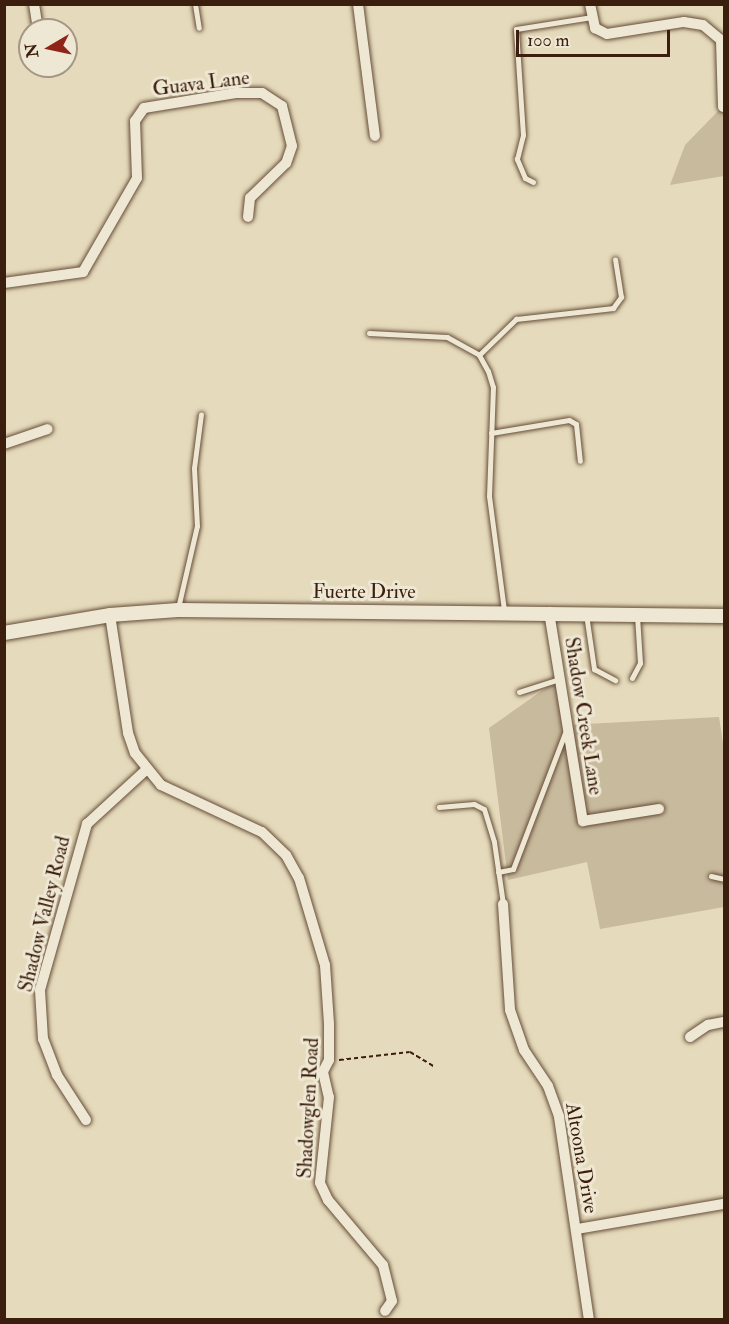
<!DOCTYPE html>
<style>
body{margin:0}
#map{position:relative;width:729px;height:1324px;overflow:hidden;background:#e5dabb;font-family:"IM FELL Double Pica",serif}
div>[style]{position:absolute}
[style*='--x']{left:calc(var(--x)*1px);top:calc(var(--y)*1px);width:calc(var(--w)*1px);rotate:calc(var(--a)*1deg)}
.green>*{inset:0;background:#c8ba9d}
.path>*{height:1.5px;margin-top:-0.75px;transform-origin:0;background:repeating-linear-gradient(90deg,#3b1e0d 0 4.5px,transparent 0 7.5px)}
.roads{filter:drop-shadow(0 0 2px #664d38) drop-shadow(0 0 2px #664d38)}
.service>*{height:5px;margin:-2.5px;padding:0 2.5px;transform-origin:2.5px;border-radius:2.5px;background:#eee7d3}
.minor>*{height:10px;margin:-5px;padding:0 5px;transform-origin:5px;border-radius:5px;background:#eee7d3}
.tertiary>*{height:14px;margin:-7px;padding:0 7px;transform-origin:7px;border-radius:7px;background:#eee7d3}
span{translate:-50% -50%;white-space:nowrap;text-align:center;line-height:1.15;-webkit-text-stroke:6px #eee7d3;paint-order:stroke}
.street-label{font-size:20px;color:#3b1e0d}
.frame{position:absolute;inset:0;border:6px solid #3b1e0d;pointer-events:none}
.north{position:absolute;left:18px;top:18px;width:60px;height:60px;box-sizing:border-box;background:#eee7d3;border:2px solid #a69784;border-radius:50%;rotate:261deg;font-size:16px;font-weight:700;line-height:24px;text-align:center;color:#3b1e0d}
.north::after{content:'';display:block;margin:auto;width:21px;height:27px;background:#8f2418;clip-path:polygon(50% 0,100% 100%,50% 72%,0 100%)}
.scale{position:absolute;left:516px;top:30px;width:154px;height:27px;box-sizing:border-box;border:3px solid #3b1e0d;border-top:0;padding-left:8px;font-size:18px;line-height:21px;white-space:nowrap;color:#3b1e0d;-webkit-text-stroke:4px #eee7d3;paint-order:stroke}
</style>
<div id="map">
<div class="green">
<div style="clip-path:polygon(724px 51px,724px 176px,670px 185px,685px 145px,722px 107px)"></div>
<div style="clip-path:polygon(560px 678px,567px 725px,719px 717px,724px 750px,724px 907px,600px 929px,587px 862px,508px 880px,489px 728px)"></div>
</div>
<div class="path">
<div style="--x:339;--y:1060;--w:71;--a:-6.4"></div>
<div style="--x:410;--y:1052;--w:29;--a:31"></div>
</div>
<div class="roads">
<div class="service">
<div style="--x:195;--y:4;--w:24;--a:81"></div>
<div style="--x:533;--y:182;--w:9;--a:-153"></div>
<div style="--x:525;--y:178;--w:21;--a:-113"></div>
<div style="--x:517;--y:159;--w:25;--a:-76"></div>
<div style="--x:523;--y:135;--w:106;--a:-93.8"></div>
<div style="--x:516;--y:29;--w:77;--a:-9"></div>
<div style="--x:369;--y:333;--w:78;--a:2.9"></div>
<div style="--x:447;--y:337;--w:37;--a:29"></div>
<div style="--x:479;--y:355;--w:18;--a:61"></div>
<div style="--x:488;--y:371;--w:17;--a:73"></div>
<div style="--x:493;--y:387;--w:109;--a:92.1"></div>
<div style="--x:489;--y:496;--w:115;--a:82.5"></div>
<div style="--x:479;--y:355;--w:52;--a:-44.2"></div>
<div style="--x:516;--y:319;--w:98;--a:-6.5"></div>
<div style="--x:613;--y:308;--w:14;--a:-54"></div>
<div style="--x:621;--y:297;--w:38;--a:-99"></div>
<div style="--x:491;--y:433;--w:79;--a:-9.5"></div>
<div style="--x:569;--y:420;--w:8;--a:30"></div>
<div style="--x:576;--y:424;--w:37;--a:84"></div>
<div style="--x:178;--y:608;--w:84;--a:-77"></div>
<div style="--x:197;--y:526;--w:58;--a:-93"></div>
<div style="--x:194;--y:468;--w:54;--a:-82.6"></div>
<div style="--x:586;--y:614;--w:56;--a:81.7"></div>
<div style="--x:594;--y:669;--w:24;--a:28"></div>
<div style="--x:632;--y:678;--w:17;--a:-62"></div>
<div style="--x:640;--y:663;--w:48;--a:-93.6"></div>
<div style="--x:519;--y:692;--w:42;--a:-18"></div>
<div style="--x:439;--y:807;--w:35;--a:-5"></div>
<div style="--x:474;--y:804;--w:11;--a:27"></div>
<div style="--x:484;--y:809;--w:34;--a:73"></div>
<div style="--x:494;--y:842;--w:63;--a:81.7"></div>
<div style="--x:498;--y:872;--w:15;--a:-11"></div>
<div style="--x:513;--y:869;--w:149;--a:-69.1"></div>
<div style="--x:711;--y:876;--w:13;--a:13"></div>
</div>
<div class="minor">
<div style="--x:34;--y:4;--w:26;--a:81"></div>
<div style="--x:358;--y:4;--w:133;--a:82.7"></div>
<div style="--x:590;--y:4;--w:25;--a:78"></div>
<div style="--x:595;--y:28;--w:13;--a:27"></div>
<div style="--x:607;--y:34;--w:78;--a:-8.9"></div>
<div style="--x:684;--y:22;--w:19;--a:9"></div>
<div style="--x:703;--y:25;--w:23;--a:40"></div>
<div style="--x:721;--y:40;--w:67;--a:88.3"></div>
<div style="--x:4;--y:283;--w:80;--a:-7.9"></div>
<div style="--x:83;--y:272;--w:108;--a:-60.1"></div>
<div style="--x:137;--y:178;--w:57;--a:-92"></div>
<div style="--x:135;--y:121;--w:16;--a:-55"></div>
<div style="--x:144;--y:108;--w:93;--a:-9.3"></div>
<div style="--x:236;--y:93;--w:26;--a:0"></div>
<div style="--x:262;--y:93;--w:24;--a:33"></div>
<div style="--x:282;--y:106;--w:41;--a:76"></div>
<div style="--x:292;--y:146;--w:18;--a:109"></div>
<div style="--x:286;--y:163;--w:50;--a:135.8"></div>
<div style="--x:250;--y:198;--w:19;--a:96"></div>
<div style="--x:4;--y:444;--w:46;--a:-18.8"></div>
<div style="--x:549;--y:612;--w:212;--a:80.8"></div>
<div style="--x:583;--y:821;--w:77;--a:-9"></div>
<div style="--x:110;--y:615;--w:119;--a:81.3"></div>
<div style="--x:128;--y:733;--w:21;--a:71"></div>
<div style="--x:135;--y:753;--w:41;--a:50.9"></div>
<div style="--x:161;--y:785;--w:111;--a:25"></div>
<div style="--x:262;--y:832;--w:33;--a:44"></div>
<div style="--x:286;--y:855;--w:26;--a:61"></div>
<div style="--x:299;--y:878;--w:91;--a:73.4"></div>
<div style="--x:325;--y:965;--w:59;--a:86.1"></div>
<div style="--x:329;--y:1024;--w:36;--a:90"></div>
<div style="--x:329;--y:1060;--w:13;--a:117"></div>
<div style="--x:323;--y:1072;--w:26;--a:77"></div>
<div style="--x:329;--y:1097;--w:86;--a:96"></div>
<div style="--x:320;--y:1183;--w:19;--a:65"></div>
<div style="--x:328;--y:1200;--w:85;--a:49.8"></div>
<div style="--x:383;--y:1265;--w:37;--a:76"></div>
<div style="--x:392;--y:1301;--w:12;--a:125"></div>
<div style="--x:503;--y:904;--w:106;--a:86.2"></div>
<div style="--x:510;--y:1010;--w:42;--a:70.7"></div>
<div style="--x:524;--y:1050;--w:43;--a:56.3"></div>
<div style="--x:548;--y:1086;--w:33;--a:70"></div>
<div style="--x:559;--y:1117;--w:205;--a:81.6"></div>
<div style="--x:690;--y:1037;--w:22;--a:-34"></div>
<div style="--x:708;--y:1025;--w:16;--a:-11"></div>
<div style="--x:86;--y:1120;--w:54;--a:-122.8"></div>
<div style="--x:57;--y:1075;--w:39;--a:-111"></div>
<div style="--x:43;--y:1039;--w:49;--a:-93.5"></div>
<div style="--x:40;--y:990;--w:173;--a:-74.2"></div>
<div style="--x:87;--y:824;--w:81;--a:-42.5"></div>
<div style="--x:577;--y:1229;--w:149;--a:-9.7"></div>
</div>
<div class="tertiary">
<div style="--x:4;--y:633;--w:108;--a:-9.6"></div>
<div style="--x:110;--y:615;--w:68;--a:-4.2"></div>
<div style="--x:178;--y:610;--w:546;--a:0.63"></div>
</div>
</div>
<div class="street-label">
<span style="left:201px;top:83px;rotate:-7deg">Guava Lane</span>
<span style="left:364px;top:591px">Fuerte Drive</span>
<span style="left:584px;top:716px;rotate:81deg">Shadow Creek Lane</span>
<span style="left:44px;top:914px;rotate:-76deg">Shadow Valley Road</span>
<span style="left:308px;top:1108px;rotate:-87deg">Shadowglen Road</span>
<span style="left:582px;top:1158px;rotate:80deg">Altoona Drive</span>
</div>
<div class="frame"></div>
<div class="north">N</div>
<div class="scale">100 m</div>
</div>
